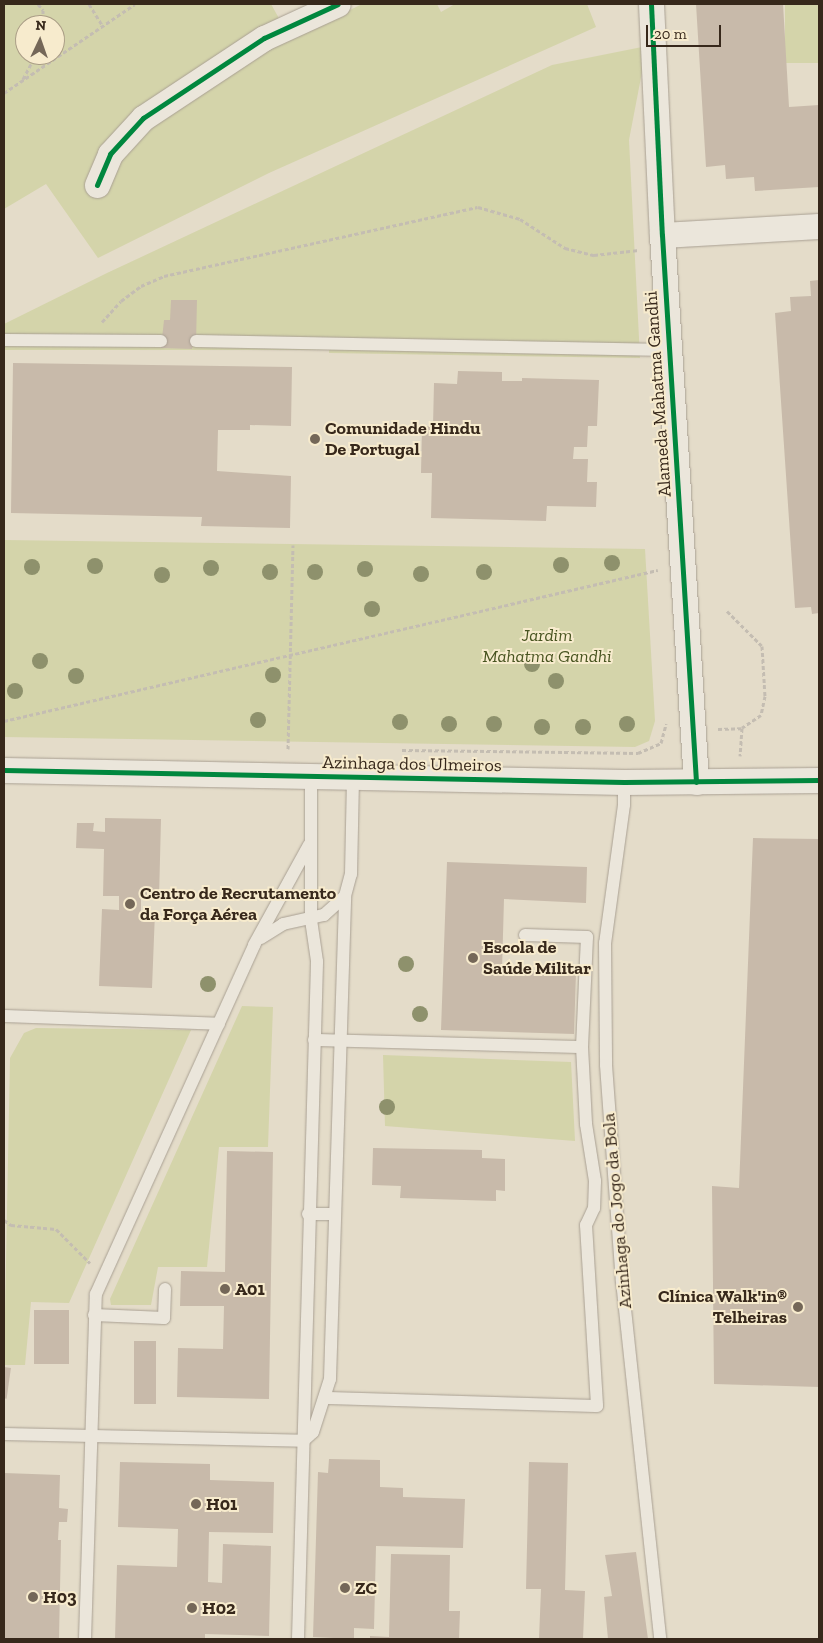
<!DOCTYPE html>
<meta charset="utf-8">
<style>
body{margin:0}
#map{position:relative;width:823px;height:1643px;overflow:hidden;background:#e4dcc9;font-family:"Zilla Slab",serif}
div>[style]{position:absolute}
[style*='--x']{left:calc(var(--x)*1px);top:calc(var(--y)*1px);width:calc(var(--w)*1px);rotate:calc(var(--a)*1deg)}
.green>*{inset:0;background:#d4d4aa;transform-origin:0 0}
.building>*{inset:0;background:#c8baaa;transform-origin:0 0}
.path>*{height:3px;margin-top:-1.5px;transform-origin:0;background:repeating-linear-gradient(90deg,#c4bdb2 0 4px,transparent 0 6.5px)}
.roads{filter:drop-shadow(0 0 1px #a9a093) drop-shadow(0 0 1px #a9a093)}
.service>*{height:12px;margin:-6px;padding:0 6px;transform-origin:6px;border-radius:6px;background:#ebe6db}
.minor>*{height:25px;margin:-12.5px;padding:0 12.5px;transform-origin:12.5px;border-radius:12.5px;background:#ebe6db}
.cycleway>*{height:5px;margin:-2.5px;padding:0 2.5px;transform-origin:2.5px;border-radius:2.5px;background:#00873e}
.trees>*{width:16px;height:16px;margin:-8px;border-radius:50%;background:#8e916c}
.dots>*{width:14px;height:14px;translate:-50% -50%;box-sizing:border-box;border:2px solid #f7ebcd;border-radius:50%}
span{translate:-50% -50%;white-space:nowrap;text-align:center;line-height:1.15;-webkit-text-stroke:4px #f7ebcd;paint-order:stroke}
.street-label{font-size:18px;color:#37281b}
.poi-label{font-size:18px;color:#37281b;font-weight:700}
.left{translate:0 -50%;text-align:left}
.right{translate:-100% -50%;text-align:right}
.park-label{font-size:18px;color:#485420;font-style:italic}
.frame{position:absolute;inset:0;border:5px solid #37281b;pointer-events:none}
.north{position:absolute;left:15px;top:15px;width:50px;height:50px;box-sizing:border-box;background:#f7ebcd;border:1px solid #aa9d86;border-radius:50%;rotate:3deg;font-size:14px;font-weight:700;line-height:20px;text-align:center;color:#37281b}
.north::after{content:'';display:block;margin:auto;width:18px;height:22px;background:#746758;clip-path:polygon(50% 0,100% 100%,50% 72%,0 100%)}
.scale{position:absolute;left:646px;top:25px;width:75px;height:22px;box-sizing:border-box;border:2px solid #37281b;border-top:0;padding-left:6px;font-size:15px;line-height:18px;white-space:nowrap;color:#37281b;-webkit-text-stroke:4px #f7ebcd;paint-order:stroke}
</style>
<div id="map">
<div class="green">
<div style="clip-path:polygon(evenodd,4px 4px,271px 4px,291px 40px,362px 4px,437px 4px,441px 12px,455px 4px,587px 4px,596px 27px,269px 173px,98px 258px,46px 184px,4px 209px,4px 4px,25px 25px,55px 25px,55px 55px,25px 55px,25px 25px)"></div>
<div style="left:785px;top:4px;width:34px;height:59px"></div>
<div style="clip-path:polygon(647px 46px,629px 140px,640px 358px,329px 353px,329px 350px,4px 350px,4px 324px,107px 273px,552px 65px)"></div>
<div style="clip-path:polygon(4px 540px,645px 549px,655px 721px,649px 741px,635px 747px,4px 737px)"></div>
<div style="clip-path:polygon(242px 1006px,273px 1007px,268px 1147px,219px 1147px,207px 1267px,158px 1267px,151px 1305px,111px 1305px,110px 1299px)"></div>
<div style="clip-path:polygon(36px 1028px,191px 1030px,69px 1303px,31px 1302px,25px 1365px,4px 1365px,10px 1058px,24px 1033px)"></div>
<div style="clip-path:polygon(383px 1055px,571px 1062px,575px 1141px,385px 1126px)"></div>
</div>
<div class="building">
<div style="clip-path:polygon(696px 4px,783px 4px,789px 107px,819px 105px,819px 187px,755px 191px,754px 177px,726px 179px,725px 165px,706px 167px)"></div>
<div style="clip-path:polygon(819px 280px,819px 613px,812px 614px,811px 607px,795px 608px,775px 313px,791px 311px,790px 297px,811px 296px,810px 281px)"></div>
<div style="clip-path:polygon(171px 300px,197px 300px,196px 344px,193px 344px,192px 349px,161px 348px,164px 320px,170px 320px)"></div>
<div style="clip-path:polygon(13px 363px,292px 367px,291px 426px,250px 425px,250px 430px,218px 430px,217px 471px,291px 476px,290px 528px,201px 526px,202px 517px,11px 513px)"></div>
<div style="clip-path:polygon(458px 371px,502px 372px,502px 381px,522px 381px,522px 378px,599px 380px,597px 426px,588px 426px,587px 447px,574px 447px,573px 459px,588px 459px,587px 482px,597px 482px,596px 507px,547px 506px,546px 521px,431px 518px,432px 473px,421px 473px,422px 426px,433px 426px,434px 383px,457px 384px)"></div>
<div style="clip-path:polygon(105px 818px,161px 819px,159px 899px,141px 899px,141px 912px,155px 912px,152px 988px,99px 986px,102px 909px,119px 910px,119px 896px,103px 896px,104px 849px,76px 848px,77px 823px,94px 823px,93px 831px,105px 832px)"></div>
<div style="clip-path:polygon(753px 838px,819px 839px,819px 1387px,714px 1384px,712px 1186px,739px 1188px)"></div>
<div style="clip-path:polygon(447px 862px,587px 867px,586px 903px,504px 899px,502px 970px,576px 972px,574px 1034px,441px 1030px)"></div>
<div style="clip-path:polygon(373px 1148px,482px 1150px,482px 1158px,505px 1159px,505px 1191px,496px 1190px,496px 1201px,400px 1198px,401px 1186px,372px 1185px)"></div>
<div style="clip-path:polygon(227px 1151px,273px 1152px,269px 1399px,177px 1397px,178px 1348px,223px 1349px,224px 1306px,180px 1306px,181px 1271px,225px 1272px)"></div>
<div style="left:34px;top:1310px;width:35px;height:54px"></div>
<div style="left:134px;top:1341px;width:22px;height:63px"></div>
<div style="left:4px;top:1367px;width:7px;height:31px;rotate:8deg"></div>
<div style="clip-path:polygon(329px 1459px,380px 1460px,380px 1487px,403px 1488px,403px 1497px,465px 1499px,463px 1548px,376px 1546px,374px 1629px,354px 1628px,354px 1639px,313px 1637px,318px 1472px,328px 1473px)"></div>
<div style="clip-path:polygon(120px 1462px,210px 1464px,210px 1480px,274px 1482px,273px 1533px,209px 1532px,208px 1582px,222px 1583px,223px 1544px,271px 1546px,269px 1636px,205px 1634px,205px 1639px,115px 1639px,117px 1565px,177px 1567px,178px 1529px,118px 1527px)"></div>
<div style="clip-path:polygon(529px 1462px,568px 1463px,565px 1590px,585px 1591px,583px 1639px,539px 1639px,541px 1589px,526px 1589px)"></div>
<div style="clip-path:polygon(4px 1473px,60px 1475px,59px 1508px,68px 1509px,67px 1522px,59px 1522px,58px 1540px,61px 1540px,59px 1639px,4px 1639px)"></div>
<div style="clip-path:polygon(636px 1552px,648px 1639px,608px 1639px,604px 1597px,612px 1596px,605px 1555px)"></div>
<div style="clip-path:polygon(391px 1554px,450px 1555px,449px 1611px,460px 1611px,459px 1639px,370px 1639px,370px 1636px,389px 1637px)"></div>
</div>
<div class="path">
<div style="--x:38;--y:4;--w:8;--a:50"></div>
<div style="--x:43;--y:10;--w:15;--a:90"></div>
<div style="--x:89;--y:4;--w:26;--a:58"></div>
<div style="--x:23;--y:79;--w:27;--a:-62"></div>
<div style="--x:4;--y:93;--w:158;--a:-34.2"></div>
<div style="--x:102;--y:322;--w:28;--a:-48"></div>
<div style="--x:121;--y:301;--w:25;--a:-37"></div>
<div style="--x:141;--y:286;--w:25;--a:-23"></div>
<div style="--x:164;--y:276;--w:321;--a:-12.4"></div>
<div style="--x:478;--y:207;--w:44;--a:15.9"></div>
<div style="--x:520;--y:219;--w:54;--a:32.8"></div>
<div style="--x:565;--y:248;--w:30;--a:14"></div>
<div style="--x:594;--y:255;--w:45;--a:-6.3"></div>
<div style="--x:727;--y:611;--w:49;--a:45"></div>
<div style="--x:762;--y:646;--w:50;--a:86.6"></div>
<div style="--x:765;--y:696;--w:19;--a:102"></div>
<div style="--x:761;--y:715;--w:23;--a:146"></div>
<div style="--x:4;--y:721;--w:671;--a:-13"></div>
<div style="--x:718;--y:729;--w:24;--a:-2"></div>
<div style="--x:742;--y:728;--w:28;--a:94"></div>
<div style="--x:288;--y:749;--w:204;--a:-88.6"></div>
<div style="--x:402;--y:750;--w:236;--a:0.7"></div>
<div style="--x:638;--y:753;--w:25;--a:-23"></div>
<div style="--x:661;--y:743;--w:20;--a:-75"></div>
<div style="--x:4;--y:1220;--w:9;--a:36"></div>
<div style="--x:11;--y:1225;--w:45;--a:5.1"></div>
<div style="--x:56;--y:1229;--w:48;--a:45"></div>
</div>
<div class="roads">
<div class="service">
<div style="--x:4;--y:340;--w:157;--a:0.4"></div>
<div style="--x:196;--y:341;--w:472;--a:1.1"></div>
<div style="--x:624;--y:782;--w:23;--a:90"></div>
<div style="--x:624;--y:805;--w:139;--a:97.8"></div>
<div style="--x:605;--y:943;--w:122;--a:89.5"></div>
<div style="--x:606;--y:1065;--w:217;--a:85.8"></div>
<div style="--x:622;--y:1281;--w:360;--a:83.9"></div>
<div style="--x:525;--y:935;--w:62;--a:1.8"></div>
<div style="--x:587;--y:937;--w:110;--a:92.6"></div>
<div style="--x:261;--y:938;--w:26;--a:-32"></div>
<div style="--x:283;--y:924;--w:42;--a:-12.4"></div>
<div style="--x:324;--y:915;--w:28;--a:-42"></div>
<div style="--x:4;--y:1016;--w:215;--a:2.1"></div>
<div style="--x:314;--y:1040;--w:268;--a:1.5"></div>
<div style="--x:582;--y:1047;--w:77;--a:87"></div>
<div style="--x:586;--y:1124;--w:58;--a:81"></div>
<div style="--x:595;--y:1181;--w:27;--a:92"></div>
<div style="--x:594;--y:1208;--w:19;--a:115"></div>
<div style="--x:586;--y:1225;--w:181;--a:86.5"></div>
<div style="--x:597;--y:1406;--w:271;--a:-178.3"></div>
<div style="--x:308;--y:1214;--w:27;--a:0"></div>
<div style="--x:94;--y:1315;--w:70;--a:2.5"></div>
<div style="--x:164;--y:1318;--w:29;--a:-88"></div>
<div style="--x:4;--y:1434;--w:299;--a:1.3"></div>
<div style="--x:303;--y:1441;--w:13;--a:-42"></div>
<div style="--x:313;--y:1432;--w:56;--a:-72.2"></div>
<div style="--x:330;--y:1379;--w:483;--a:-88.2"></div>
<div style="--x:345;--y:896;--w:23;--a:-75"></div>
<div style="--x:351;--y:874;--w:97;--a:-88.8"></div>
<div style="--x:85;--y:1639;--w:345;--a:-88.2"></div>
<div style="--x:96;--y:1294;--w:383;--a:-65.6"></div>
<div style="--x:254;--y:945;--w:114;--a:-61.2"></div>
<div style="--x:298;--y:1639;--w:678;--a:-88.39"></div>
<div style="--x:317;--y:961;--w:41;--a:-98.3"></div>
<div style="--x:311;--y:920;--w:144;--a:-90"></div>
</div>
<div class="minor">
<div style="--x:651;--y:4;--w:231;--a:87.3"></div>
<div style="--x:662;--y:235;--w:548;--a:86.44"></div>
<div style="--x:97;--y:185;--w:34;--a:-67"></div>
<div style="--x:110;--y:154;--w:49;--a:-47.5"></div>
<div style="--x:143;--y:118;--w:145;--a:-33.5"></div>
<div style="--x:264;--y:38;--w:81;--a:-24.7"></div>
<div style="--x:662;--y:235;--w:157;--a:-3.3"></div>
<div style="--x:4;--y:770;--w:620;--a:1.11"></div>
<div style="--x:624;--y:782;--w:195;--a:-0.6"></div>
</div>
</div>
<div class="cycleway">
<div style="--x:651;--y:4;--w:231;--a:87.3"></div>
<div style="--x:662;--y:235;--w:548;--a:86.44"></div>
<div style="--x:97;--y:185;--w:34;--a:-67"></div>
<div style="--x:110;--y:154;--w:49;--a:-47.5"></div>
<div style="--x:143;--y:118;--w:145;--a:-33.5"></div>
<div style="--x:264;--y:38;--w:81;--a:-24.7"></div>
<div style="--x:4;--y:770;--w:620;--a:1.11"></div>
<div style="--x:624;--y:782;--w:195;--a:-0.6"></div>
</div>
<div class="trees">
<div style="left:612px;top:563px"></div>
<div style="left:561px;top:565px"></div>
<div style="left:95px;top:566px"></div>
<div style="left:32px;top:567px"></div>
<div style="left:211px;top:568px"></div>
<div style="left:365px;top:569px"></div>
<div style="left:270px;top:572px"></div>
<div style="left:315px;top:572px"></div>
<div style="left:484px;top:572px"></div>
<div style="left:421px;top:574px"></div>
<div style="left:162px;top:575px"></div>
<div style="left:372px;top:609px"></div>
<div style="left:40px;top:661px"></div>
<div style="left:532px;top:664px"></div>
<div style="left:273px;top:675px"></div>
<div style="left:76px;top:676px"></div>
<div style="left:556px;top:681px"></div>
<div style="left:15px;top:691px"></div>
<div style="left:258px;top:720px"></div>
<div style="left:400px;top:722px"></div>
<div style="left:449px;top:724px"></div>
<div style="left:494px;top:724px"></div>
<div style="left:627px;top:724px"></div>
<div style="left:542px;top:727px"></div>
<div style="left:583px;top:727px"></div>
<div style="left:406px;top:964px"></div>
<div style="left:208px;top:984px"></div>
<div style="left:420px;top:1014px"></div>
<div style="left:387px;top:1107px"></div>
</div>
<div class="dots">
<div style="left:315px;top:439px;background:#746758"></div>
<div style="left:130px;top:904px;background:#746758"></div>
<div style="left:473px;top:958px;background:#746758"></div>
<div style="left:225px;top:1289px;background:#746758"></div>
<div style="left:798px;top:1307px;background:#746758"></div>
<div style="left:196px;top:1504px;background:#746758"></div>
<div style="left:345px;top:1588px;background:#746758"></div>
<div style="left:33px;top:1597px;background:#746758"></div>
<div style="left:192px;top:1608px;background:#746758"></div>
</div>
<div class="street-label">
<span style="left:658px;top:394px;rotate:-94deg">Alameda Mahatma Gandhi</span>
<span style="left:412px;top:764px;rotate:1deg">Azinhaga dos Ulmeiros</span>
<span style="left:617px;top:1211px;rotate:-95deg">Azinhaga do Jogo da Bola</span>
</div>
<div class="poi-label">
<span class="left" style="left:325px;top:439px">Comunidade Hindu<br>De Portugal</span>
<span class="left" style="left:140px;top:904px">Centro de Recrutamento<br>da Força Aérea</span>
<span class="left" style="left:483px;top:958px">Escola de<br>Saúde Militar</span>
<span class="left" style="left:235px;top:1289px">A01</span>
<span class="right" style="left:787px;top:1307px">Clínica Walk'in®<br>Telheiras</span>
<span class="left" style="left:206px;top:1504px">H01</span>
<span class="left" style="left:355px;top:1588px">ZC</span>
<span class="left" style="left:43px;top:1597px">H03</span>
<span class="left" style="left:202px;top:1608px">H02</span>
</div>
<div class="park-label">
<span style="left:547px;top:646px">Jardim<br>Mahatma Gandhi</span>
</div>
<div class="frame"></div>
<div class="north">N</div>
<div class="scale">20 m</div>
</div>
